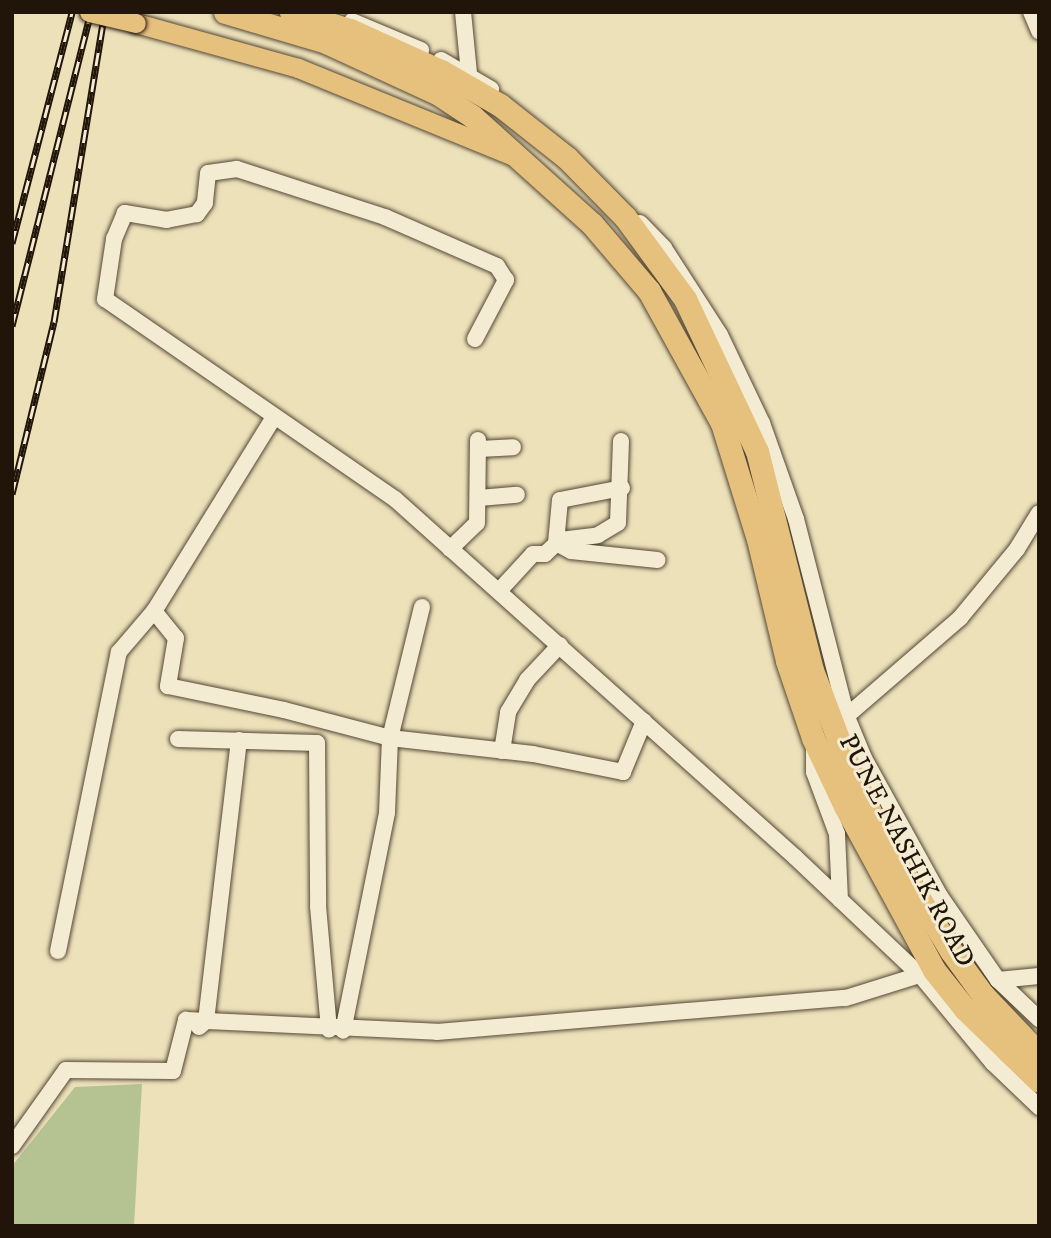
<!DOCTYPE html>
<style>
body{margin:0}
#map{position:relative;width:1051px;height:1238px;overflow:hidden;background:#ede1ba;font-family:"IM FELL DW Pica",serif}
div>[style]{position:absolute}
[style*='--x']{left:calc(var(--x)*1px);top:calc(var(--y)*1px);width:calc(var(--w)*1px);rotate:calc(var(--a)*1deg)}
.green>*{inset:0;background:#b5c392}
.roads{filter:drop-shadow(0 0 2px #544735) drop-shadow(0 0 2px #544735)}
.minor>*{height:16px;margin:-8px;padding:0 8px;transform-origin:8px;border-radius:8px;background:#f3ecd2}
.major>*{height:19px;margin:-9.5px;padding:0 9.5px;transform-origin:9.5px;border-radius:9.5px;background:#e6c07d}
.highway>*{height:23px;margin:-11.5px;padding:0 11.5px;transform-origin:11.5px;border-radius:11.5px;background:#e6c07d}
.rail>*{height:7px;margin-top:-3.5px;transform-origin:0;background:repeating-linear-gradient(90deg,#f3ecd2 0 13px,#211409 0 26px);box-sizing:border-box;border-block:2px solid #211409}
.bridges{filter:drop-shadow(0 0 2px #211409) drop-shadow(0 0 2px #211409)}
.major-bridge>*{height:19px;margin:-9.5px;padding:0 9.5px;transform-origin:9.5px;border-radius:9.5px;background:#e6c07d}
span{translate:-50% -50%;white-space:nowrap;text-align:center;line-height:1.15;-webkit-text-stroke:6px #f3ecd2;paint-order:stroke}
.street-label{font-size:26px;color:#211409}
.frame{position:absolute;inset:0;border:14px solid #211409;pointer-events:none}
</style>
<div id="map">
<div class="green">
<div style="clip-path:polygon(142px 1084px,134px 1226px,12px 1226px,12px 1166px,75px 1087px)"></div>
</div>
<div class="roads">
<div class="minor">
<div style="--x:463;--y:12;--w:61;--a:84.4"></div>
<div style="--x:1031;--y:12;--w:21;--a:67"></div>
<div style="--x:352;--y:21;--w:75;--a:22.8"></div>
<div style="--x:441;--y:60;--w:58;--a:30.1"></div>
<div style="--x:640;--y:223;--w:35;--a:46"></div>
<div style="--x:664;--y:248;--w:103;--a:57.2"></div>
<div style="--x:720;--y:335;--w:98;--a:64.5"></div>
<div style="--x:762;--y:423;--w:102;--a:70.5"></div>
<div style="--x:796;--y:519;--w:204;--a:75.6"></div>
<div style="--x:847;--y:717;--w:44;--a:67.5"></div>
<div style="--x:864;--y:758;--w:158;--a:61.2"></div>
<div style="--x:940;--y:896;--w:102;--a:55.4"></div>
<div style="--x:998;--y:980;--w:57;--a:43.6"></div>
<div style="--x:475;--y:339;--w:67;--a:-62.3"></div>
<div style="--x:506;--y:280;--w:17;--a:-123"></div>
<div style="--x:497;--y:266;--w:122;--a:-156.4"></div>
<div style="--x:385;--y:217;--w:156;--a:-162"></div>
<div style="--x:237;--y:169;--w:29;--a:172"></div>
<div style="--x:208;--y:173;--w:30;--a:96"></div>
<div style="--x:205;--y:203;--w:14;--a:126"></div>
<div style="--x:197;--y:214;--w:31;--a:169"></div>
<div style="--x:167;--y:220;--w:43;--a:-170.5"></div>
<div style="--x:125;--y:213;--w:28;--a:113"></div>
<div style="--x:114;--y:239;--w:61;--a:98.5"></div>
<div style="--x:105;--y:299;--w:352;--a:34.6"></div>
<div style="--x:395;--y:499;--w:537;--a:41.83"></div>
<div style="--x:795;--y:857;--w:173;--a:43.4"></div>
<div style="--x:921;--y:976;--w:113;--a:50.4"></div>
<div style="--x:993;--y:1063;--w:64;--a:43.7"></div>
<div style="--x:274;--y:417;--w:228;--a:121.7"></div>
<div style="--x:154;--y:611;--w:35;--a:51"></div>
<div style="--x:176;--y:638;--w:49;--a:99.5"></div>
<div style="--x:168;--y:686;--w:118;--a:11.7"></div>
<div style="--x:284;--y:710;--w:110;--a:14.8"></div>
<div style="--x:390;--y:738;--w:75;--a:92.3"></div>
<div style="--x:387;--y:813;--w:222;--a:101.4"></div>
<div style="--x:479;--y:449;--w:34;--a:-3"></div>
<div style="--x:622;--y:488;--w:63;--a:169"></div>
<div style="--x:560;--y:500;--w:43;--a:95.3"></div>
<div style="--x:556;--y:543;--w:17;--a:28"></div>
<div style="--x:571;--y:551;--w:87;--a:5.9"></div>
<div style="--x:479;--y:498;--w:38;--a:-5"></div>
<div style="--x:450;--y:549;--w:37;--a:-44"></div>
<div style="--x:477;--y:523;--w:83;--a:-89.3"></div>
<div style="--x:499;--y:591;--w:50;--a:-47.4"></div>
<div style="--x:533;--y:554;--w:12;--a:0"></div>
<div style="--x:545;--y:554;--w:21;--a:-43"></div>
<div style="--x:560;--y:540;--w:38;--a:-7"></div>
<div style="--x:598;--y:535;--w:23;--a:-31"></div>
<div style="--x:618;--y:523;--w:82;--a:-87.9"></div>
<div style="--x:422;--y:607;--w:135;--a:103.7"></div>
<div style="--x:390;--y:738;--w:144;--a:6.4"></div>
<div style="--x:533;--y:754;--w:92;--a:11.3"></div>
<div style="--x:623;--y:772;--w:55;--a:-67.6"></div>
<div style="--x:842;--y:720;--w:156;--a:-40.8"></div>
<div style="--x:960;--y:618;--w:89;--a:-50.4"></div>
<div style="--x:1017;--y:549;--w:42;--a:-58.6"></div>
<div style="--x:178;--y:739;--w:139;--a:1.6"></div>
<div style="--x:317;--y:743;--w:163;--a:89.6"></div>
<div style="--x:318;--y:906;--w:124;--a:84.9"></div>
<div style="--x:814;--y:748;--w:24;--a:90"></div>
<div style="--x:814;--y:772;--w:66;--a:69.6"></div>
<div style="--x:837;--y:834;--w:66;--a:87.4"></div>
<div style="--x:502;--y:751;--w:39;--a:-81"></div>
<div style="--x:508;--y:712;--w:37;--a:-59"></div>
<div style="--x:527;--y:680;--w:48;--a:-46.7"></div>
<div style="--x:58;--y:951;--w:305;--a:-78.5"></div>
<div style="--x:119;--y:652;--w:54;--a:-49.5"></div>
<div style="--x:998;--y:980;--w:41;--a:-5.6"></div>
<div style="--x:199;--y:1027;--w:9;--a:-41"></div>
<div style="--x:206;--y:1021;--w:283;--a:-83.3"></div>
<div style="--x:12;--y:1146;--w:93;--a:-54.6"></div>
<div style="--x:66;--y:1070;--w:107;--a:0.5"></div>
<div style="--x:173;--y:1071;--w:53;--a:-75.7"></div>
<div style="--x:186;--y:1020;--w:251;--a:2.7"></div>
<div style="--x:437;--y:1032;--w:410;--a:-4.8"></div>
<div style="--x:846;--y:998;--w:87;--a:-17.4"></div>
</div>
<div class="major">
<div style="--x:136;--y:23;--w:168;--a:15.5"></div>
<div style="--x:298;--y:68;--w:233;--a:22.2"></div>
</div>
<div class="highway">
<div style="--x:225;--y:12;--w:105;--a:16.5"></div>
<div style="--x:326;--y:42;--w:122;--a:24.7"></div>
<div style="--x:437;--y:93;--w:42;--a:33.3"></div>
<div style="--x:472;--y:116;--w:161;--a:42"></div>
<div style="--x:592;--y:224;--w:88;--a:49.6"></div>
<div style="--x:649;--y:291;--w:151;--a:61.1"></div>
<div style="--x:722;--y:423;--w:121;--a:72.8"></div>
<div style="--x:758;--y:539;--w:125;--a:76.6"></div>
<div style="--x:787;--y:661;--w:81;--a:71.3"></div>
<div style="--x:813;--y:738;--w:75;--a:64.8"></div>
<div style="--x:845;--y:806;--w:187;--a:61.5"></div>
<div style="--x:934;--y:970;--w:50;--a:51.5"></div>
<div style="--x:965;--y:1009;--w:103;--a:44.2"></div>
<div style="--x:291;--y:12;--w:62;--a:17"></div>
<div style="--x:350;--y:30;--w:100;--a:24.3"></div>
<div style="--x:441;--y:71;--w:68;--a:30"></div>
<div style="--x:500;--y:105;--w:85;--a:38.3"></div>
<div style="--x:567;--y:158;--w:83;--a:45.5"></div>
<div style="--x:625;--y:217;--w:102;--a:53.8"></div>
<div style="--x:685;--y:299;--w:168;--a:64.7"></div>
<div style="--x:757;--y:451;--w:226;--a:75.9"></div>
<div style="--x:812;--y:670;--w:102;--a:69.2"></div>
<div style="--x:848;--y:765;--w:80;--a:64.7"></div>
<div style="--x:882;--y:837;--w:133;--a:58.8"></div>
<div style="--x:951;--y:951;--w:54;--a:54"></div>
<div style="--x:983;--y:995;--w:81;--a:46.5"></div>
</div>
</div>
<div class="rail">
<div style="--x:12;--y:243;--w:239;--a:-75.4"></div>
<div style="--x:12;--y:326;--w:324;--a:-75.9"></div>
<div style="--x:12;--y:494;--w:177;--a:-76.3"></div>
<div style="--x:54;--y:322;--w:314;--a:-80.7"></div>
</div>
<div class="bridges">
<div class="major-bridge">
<div style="--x:89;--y:12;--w:48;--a:13.2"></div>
</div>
</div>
<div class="street-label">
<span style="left:906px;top:851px;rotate:62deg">PUNE NASHIK ROAD</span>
</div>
<div class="frame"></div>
</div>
